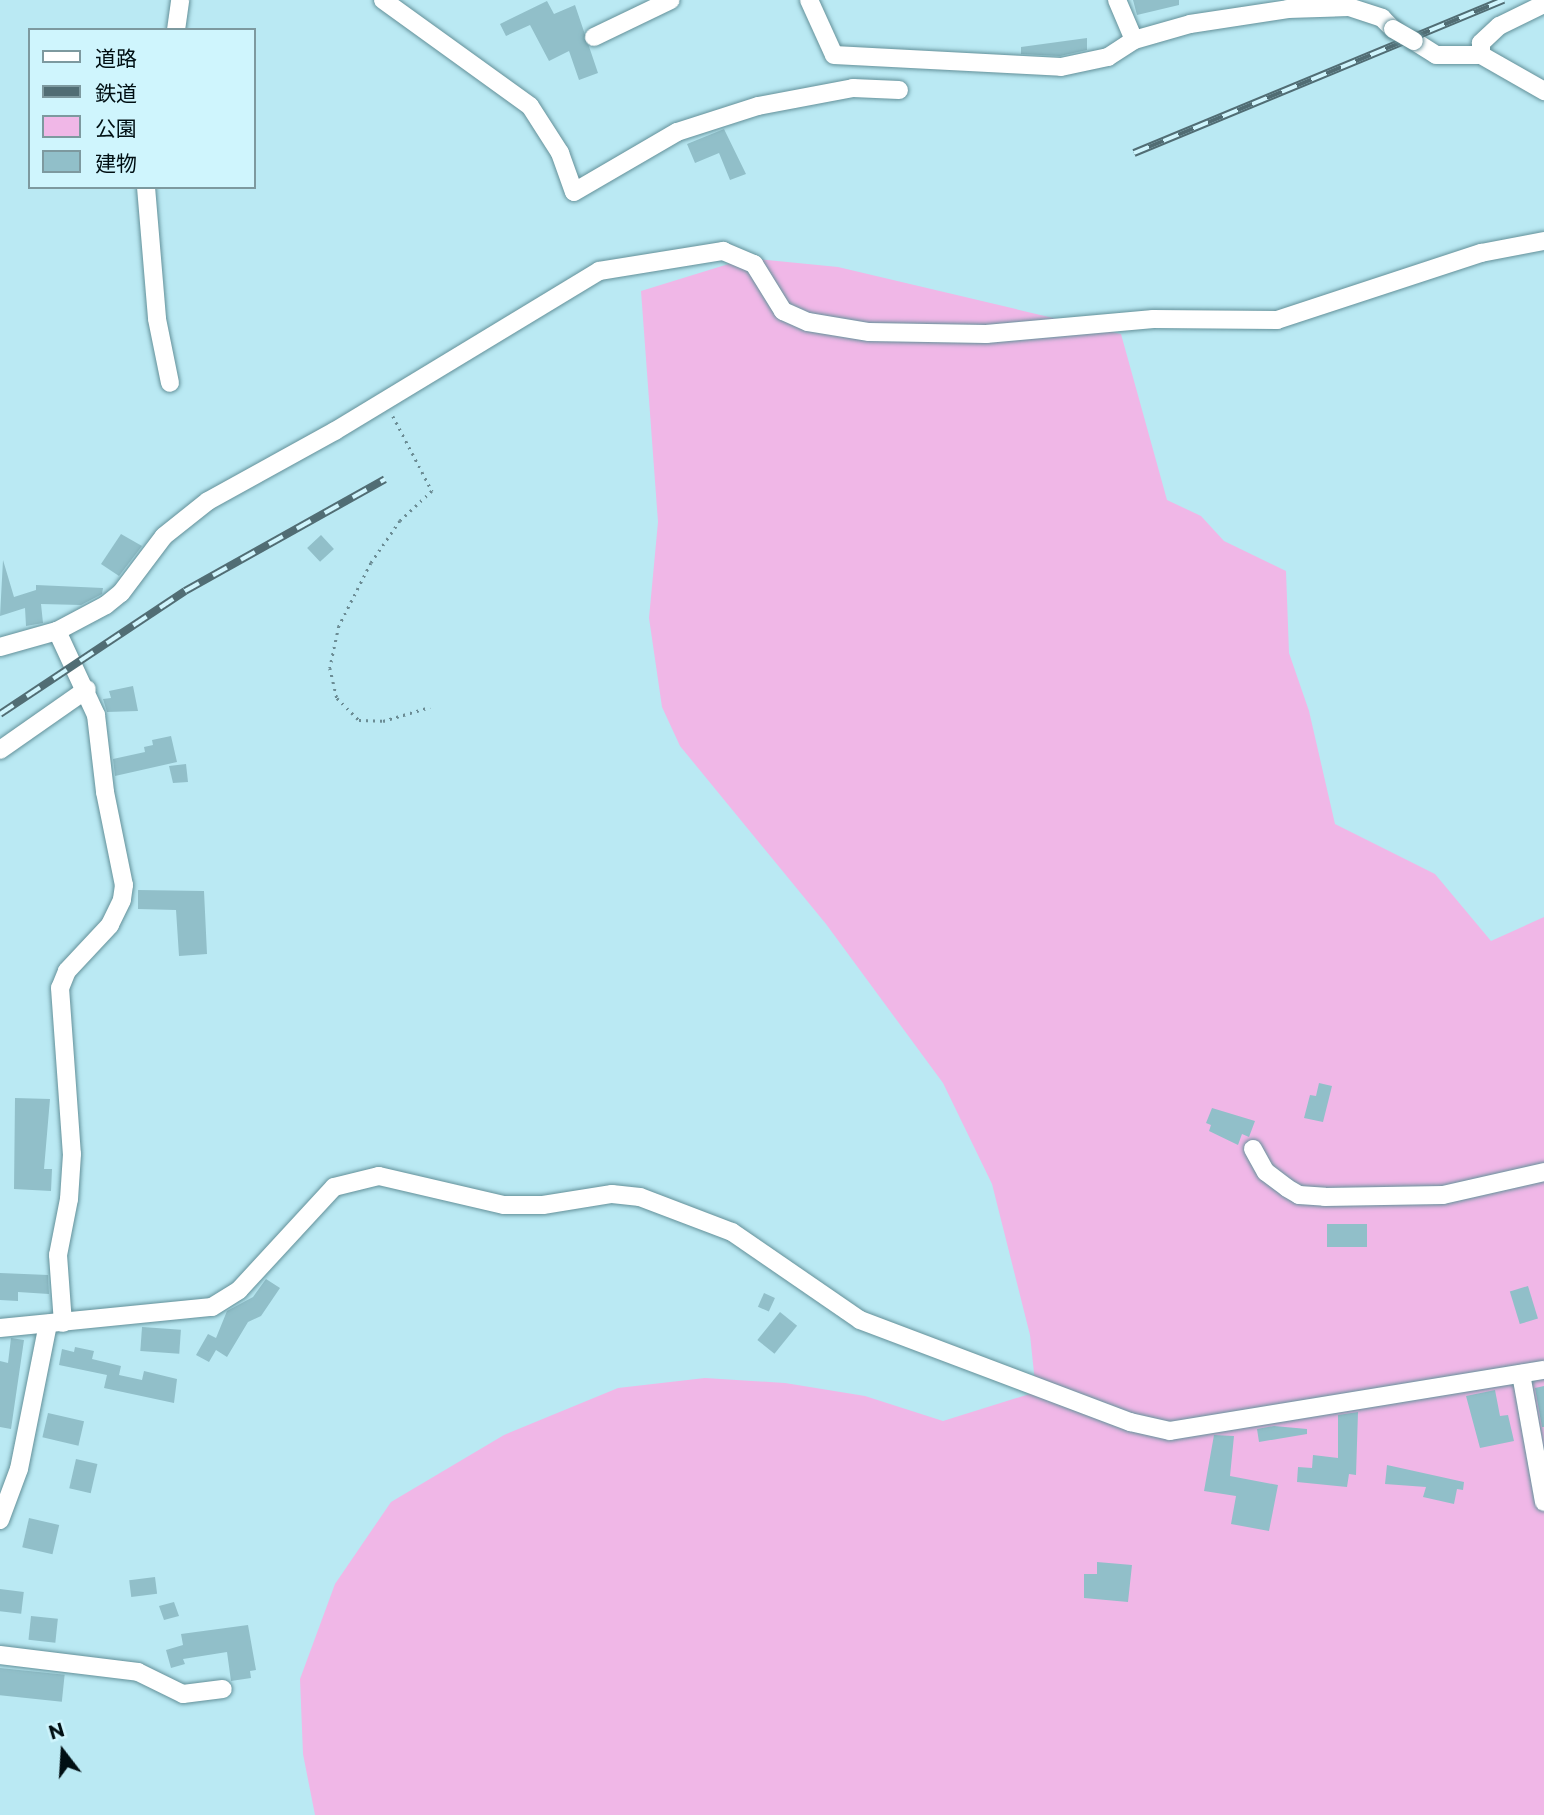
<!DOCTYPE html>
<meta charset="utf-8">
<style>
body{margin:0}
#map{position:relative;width:1544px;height:1815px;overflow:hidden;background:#bae9f3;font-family:Montserrat,"Noto Sans JP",sans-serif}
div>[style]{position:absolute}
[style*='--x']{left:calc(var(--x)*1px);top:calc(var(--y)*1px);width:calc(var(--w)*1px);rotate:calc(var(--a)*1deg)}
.green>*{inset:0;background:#f0b7e7}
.building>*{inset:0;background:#91bfc9;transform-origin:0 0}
.path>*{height:2.5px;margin-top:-1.25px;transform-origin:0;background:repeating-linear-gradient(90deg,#6b8c94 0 2px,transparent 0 7px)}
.roads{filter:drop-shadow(0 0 2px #639099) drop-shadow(0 0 2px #639099)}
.street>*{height:18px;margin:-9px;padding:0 9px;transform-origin:9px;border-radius:9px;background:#fff}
.rail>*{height:8px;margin-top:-4px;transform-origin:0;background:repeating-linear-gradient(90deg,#cff5fd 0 16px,#516d74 0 32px);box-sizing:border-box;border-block:2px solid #516d74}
.bridges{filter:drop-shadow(0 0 2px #639099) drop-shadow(0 0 2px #639099)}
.street-bridge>*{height:18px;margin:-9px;padding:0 9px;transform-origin:9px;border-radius:9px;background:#fff}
span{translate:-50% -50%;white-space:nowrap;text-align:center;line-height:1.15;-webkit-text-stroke:7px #cff5fd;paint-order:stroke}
.legend{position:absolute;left:28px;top:28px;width:228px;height:161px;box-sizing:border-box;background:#cff5fd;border:2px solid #7d999f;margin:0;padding:9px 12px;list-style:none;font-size:21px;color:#010f13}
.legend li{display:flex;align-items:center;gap:14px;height:35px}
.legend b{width:35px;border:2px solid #7d999f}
.north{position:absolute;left:28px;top:1717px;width:70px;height:70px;-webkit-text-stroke:5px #cff5fd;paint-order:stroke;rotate:343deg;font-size:19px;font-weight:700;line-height:28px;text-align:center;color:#010f13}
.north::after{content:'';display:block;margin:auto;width:24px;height:32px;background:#010f13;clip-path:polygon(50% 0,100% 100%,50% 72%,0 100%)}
</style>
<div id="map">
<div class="green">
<div style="clip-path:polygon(748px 258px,838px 267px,1121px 334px,1167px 500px,1201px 516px,1224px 541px,1286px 571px,1289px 653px,1309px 711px,1335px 824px,1435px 874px,1491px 941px,1544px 917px,1544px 1815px,315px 1815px,303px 1754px,300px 1679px,335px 1584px,391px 1502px,504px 1435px,618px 1388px,705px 1378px,785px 1383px,865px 1396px,943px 1421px,1036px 1392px,1030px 1335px,992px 1184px,943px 1083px,826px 924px,680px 746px,662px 707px,649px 618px,658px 522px,641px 291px)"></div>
</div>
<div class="building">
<div style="clip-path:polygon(1133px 0,1179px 0,1179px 5px,1137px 15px)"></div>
<div style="clip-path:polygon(547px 1px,554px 14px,575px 5px,598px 73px,579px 80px,569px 51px,549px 61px,530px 25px,506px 36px,500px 24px)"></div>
<div style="clip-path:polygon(1087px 38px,1087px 50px,1060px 56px,1021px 54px,1021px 47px)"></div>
<div style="clip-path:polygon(724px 129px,746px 174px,730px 180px,719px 153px,695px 163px,687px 144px)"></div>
<div style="clip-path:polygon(121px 534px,142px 546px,119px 576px,101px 564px)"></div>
<div style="left:321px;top:535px;width:19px;height:19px;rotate:47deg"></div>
<div style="clip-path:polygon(3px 560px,14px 597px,36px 590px,36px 585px,103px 588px,102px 594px,81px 605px,41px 604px,43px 623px,26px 626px,25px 608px,0 616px)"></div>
<div style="clip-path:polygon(133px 686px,138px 711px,107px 712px,103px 699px,111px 698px,109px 691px)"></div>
<div style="clip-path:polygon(171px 736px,177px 762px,115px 776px,113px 759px,145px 752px,144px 747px,153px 745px,152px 740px)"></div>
<div style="clip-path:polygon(186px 764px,188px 782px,173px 783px,169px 766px)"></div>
<div style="clip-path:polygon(138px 890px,204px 891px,207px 954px,179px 956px,176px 910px,138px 909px)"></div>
<div style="clip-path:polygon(1319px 1083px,1332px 1086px,1323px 1122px,1304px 1118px,1310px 1095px,1316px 1096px)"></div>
<div style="clip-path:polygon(15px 1098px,50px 1099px,44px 1169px,52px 1169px,51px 1191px,14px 1189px)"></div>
<div style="clip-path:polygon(1212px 1108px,1255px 1121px,1249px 1137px,1242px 1134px,1238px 1145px,1209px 1131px,1211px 1125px,1206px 1123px)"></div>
<div style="left:1367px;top:1224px;width:23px;height:40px;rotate:90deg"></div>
<div style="clip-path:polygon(0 1273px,48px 1275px,49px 1294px,18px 1292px,18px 1301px,0 1300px)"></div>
<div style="clip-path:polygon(266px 1279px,280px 1288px,261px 1316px,248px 1322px,227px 1357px,216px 1350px,209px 1362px,196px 1355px,208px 1334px,216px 1338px,227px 1311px,253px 1297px)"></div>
<div style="left:1528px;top:1286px;width:34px;height:19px;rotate:73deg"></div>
<div style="left:764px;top:1293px;width:12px;height:15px;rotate:24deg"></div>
<div style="left:780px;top:1312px;width:22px;height:36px;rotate:39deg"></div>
<div style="left:142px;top:1327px;width:39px;height:24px;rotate:4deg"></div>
<div style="clip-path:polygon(11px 1338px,24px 1340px,11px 1429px,0 1427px,0 1361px,8px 1363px)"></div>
<div style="clip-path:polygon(75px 1347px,94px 1351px,92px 1359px,121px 1366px,119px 1375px,142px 1380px,144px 1371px,177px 1379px,174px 1403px,104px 1388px,107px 1375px,59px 1365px,62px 1349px,74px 1352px)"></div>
<div style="clip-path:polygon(1544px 1386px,1544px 1427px,1542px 1427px,1535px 1388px)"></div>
<div style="clip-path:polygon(1495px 1390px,1500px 1416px,1508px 1415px,1514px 1441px,1480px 1448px,1466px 1396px)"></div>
<div style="clip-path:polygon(1358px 1412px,1356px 1475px,1349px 1474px,1347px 1487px,1297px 1482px,1298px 1467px,1312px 1468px,1313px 1455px,1338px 1458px,1338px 1415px)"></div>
<div style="left:48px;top:1413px;width:37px;height:25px;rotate:13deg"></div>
<div style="clip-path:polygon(1274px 1426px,1307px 1429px,1307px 1434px,1259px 1442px,1257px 1429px)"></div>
<div style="clip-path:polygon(1214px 1435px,1234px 1436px,1230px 1476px,1278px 1485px,1269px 1531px,1231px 1524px,1236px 1496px,1204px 1491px)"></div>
<div style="left:76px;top:1459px;width:22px;height:30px;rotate:13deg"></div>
<div style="clip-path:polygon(1387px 1465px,1464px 1482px,1463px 1490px,1457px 1489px,1454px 1504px,1423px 1497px,1426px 1487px,1385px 1484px)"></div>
<div style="left:29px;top:1518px;width:31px;height:30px;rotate:13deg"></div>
<div style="clip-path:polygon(1097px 1562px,1132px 1565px,1128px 1602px,1084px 1598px,1084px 1574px,1097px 1574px)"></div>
<div style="left:155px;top:1577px;width:17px;height:26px;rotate:83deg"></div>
<div style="left:0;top:1589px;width:24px;height:22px;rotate:7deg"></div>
<div style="clip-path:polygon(174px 1602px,179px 1616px,164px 1620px,159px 1606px)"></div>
<div style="left:31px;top:1616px;width:27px;height:24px;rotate:6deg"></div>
<div style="clip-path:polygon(248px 1625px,256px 1670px,250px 1671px,251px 1678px,231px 1681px,227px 1652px,183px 1659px,185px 1664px,171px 1668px,166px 1650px,183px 1645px,181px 1634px)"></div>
<div style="left:0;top:1668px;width:65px;height:27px;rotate:6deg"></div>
</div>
<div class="path">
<div style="--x:393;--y:416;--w:85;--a:62.5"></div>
<div style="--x:432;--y:491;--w:44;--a:136.8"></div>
<div style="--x:400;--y:521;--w:51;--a:124.6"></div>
<div style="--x:371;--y:563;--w:71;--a:116.9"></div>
<div style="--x:339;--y:626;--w:43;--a:102.1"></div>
<div style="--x:330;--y:668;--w:31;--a:77"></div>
<div style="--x:337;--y:698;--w:31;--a:45"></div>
<div style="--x:359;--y:720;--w:24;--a:2"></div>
<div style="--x:383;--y:721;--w:49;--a:-16.6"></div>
</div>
<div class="roads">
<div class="street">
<div style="--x:383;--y:0;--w:181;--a:35.8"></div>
<div style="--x:530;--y:106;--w:56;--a:57.4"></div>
<div style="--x:560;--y:153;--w:41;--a:70.3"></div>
<div style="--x:574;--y:192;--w:119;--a:-30.2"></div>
<div style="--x:677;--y:132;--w:85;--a:-17.8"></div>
<div style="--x:758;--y:106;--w:97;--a:-10.7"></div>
<div style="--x:853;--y:88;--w:46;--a:2.5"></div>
<div style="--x:809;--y:0;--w:60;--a:65.6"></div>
<div style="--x:834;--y:55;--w:227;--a:3"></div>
<div style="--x:1061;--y:67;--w:48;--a:-12"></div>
<div style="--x:1108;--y:57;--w:31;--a:-33"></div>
<div style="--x:1134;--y:40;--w:58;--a:-15.9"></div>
<div style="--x:1190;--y:24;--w:99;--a:-8.7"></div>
<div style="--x:1288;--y:9;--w:61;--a:-1.9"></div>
<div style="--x:1349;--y:7;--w:35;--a:18"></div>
<div style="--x:1382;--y:18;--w:16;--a:45"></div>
<div style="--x:1117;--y:0;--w:43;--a:67"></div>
<div style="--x:1544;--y:4;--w:50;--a:153.9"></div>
<div style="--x:1499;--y:26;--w:25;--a:137"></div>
<div style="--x:1481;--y:43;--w:12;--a:90"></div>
<div style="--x:1481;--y:55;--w:73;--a:29.7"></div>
<div style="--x:176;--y:30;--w:30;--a:-82"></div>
<div style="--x:594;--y:37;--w:85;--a:-25.7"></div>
<div style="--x:1414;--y:41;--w:26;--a:32"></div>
<div style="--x:1436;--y:55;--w:45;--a:0"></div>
<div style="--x:146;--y:187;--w:132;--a:85.2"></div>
<div style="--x:157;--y:319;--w:65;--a:78.5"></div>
<div style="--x:57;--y:631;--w:93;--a:65.1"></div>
<div style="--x:96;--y:715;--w:78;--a:83.3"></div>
<div style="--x:105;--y:792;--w:95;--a:78.5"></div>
<div style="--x:124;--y:885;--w:15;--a:98"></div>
<div style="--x:122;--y:900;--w:28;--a:116"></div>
<div style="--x:110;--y:925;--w:63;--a:133.1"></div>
<div style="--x:67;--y:971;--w:18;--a:112"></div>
<div style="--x:60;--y:988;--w:166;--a:85.9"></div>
<div style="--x:72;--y:1154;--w:45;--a:93.8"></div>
<div style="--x:69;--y:1199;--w:57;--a:101.1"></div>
<div style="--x:58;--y:1255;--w:68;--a:85.8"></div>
<div style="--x:0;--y:647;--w:59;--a:-15.7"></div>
<div style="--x:57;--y:631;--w:55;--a:-28"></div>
<div style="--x:106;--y:605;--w:19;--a:-39"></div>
<div style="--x:121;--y:593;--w:71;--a:-53"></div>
<div style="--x:164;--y:536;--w:56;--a:-38.5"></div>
<div style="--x:208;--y:501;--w:145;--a:-28.9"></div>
<div style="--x:335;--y:431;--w:309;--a:-31.2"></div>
<div style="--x:599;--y:271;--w:126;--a:-9.2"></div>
<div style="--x:723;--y:251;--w:34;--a:23"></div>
<div style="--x:754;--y:264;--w:55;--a:58.3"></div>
<div style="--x:783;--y:311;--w:27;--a:24"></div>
<div style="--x:808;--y:322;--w:62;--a:9.3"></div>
<div style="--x:869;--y:332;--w:117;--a:1"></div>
<div style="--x:986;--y:334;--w:168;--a:-5.1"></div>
<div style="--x:1153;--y:319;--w:124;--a:0.5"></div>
<div style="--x:1277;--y:320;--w:215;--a:-18.2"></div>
<div style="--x:1481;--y:253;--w:64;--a:-10.8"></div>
<div style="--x:0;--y:750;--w:106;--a:-35"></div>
<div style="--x:1253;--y:1149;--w:26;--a:61"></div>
<div style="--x:1266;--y:1172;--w:26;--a:37"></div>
<div style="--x:1287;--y:1188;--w:14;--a:30"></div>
<div style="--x:1299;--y:1195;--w:26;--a:4"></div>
<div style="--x:1325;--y:1197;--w:118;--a:-1"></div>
<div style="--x:1443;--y:1195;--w:104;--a:-12.8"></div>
<div style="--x:0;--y:1328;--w:213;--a:-5.7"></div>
<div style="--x:212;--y:1307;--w:32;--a:-32"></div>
<div style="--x:239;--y:1290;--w:140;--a:-47.3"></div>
<div style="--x:334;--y:1187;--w:46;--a:-13.7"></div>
<div style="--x:379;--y:1176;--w:128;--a:13.1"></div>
<div style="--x:504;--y:1205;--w:39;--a:0"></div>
<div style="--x:543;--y:1205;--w:70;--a:-9.1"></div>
<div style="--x:612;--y:1194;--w:28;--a:6"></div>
<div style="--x:640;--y:1197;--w:98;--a:20.8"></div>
<div style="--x:732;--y:1232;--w:155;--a:34.5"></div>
<div style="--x:860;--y:1320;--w:289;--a:20.7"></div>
<div style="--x:1130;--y:1422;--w:41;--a:12.7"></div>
<div style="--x:1170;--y:1431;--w:379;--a:-9.3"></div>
<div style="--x:1521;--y:1374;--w:130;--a:79.8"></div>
<div style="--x:0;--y:1520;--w:54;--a:-69.6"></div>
<div style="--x:19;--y:1469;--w:148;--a:-78.7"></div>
<div style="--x:0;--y:1655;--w:139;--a:7"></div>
<div style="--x:138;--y:1672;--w:50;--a:26.1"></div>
<div style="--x:183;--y:1694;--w:40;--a:-7.1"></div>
</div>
</div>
<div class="rail">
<div style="--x:1134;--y:153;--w:400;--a:-22.5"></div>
<div style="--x:0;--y:714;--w:222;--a:-33.6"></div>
<div style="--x:185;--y:591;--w:229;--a:-29.2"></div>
</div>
<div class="bridges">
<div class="street-bridge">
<div style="--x:1393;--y:29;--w:24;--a:30"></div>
</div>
</div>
<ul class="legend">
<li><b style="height:9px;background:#fff"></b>道路</li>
<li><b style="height:9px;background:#516d74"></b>鉄道</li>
<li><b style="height:19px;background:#f0b7e7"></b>公園</li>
<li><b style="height:19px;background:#91bfc9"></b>建物</li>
</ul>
<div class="north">N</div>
</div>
